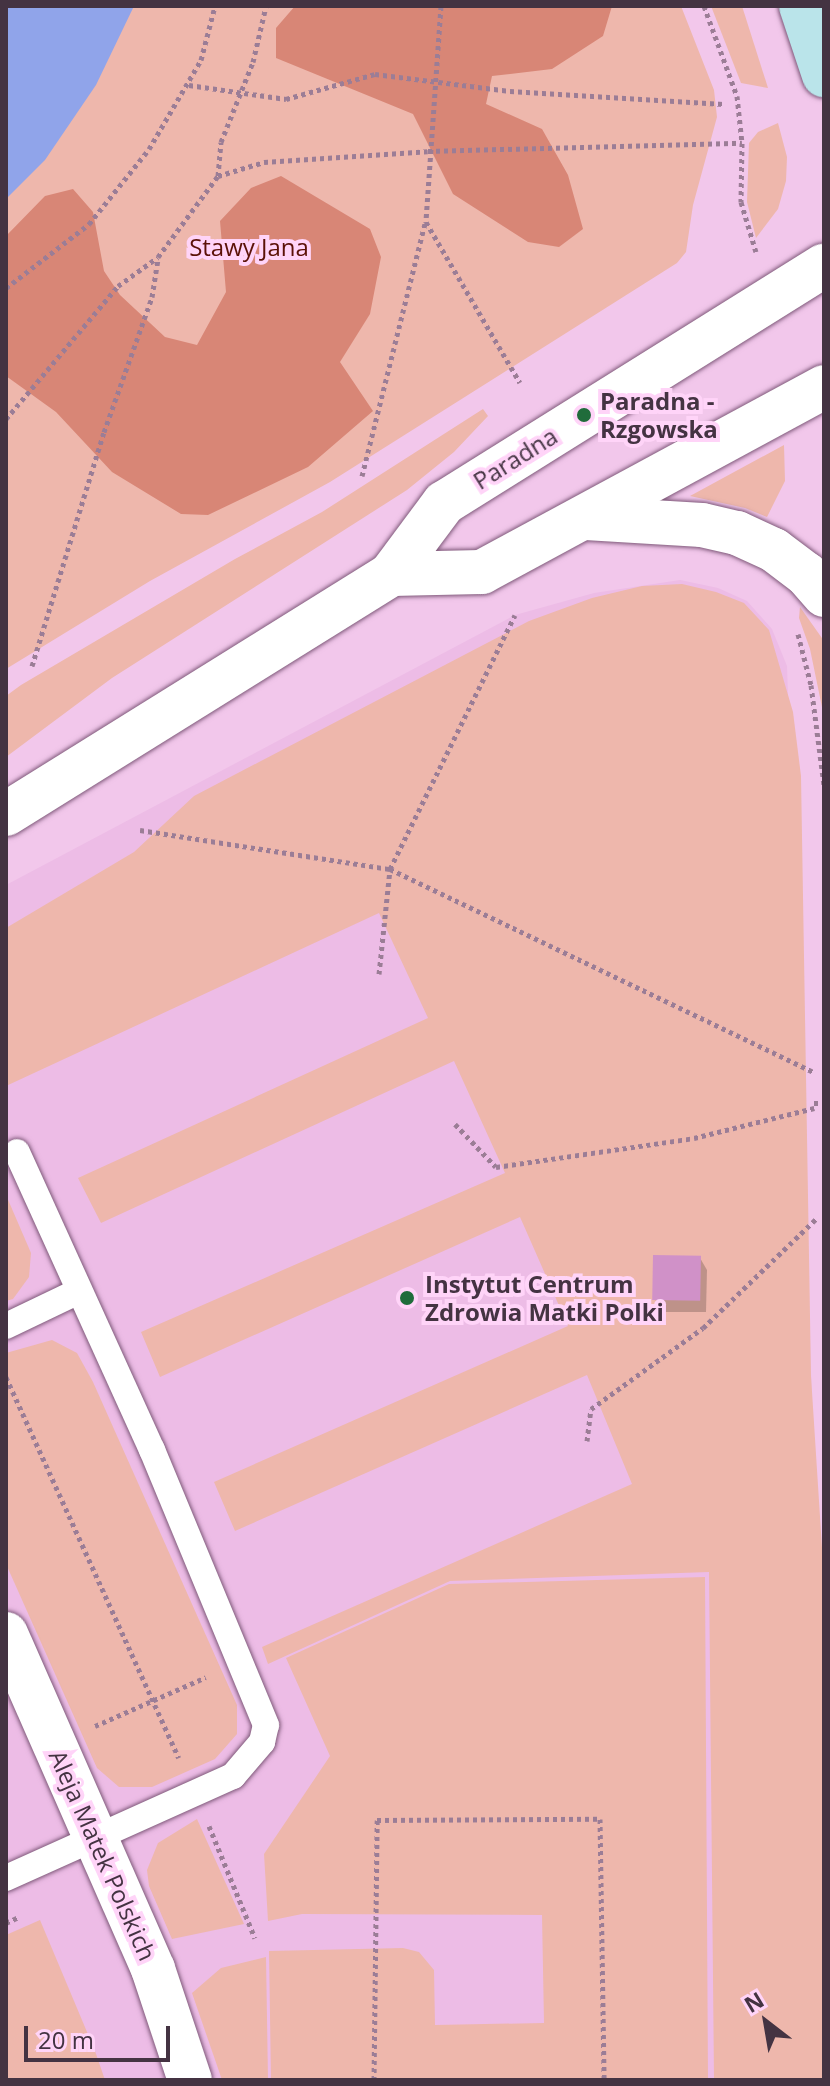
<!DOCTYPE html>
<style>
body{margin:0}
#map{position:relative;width:830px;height:2086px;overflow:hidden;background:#f2c7eb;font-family:"Open Sans",sans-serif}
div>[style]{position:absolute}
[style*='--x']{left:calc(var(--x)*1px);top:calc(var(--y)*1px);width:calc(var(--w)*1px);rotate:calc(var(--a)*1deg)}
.built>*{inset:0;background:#edbce6}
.green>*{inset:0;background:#eeb7ac}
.forest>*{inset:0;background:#d88676}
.water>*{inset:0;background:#90a4ea}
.shadow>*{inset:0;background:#0003}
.building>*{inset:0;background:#d091c8;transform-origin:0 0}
.path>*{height:5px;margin-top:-2.5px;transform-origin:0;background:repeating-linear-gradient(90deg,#9b7d96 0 4px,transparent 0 8px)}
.roads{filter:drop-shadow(0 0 2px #7f597a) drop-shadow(0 0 2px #7f597a)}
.service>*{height:26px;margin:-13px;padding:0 13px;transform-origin:13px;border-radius:13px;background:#fff}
.tertiary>*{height:44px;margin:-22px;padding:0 22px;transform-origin:22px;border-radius:22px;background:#fff}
.secondary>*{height:44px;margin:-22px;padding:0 22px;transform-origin:22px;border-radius:22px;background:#bae4ea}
.dots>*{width:22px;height:22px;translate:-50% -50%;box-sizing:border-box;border:4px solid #ffd4f8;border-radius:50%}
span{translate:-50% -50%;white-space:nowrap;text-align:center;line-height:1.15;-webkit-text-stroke:8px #ffd4f8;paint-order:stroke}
.park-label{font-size:24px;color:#5b1107}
.poi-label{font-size:24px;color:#443342;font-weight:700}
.left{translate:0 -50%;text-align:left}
.street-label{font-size:24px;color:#443342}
.frame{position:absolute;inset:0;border:8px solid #443342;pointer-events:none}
.north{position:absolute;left:726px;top:1982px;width:80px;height:80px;-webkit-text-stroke:6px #ffd4f8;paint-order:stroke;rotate:329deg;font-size:22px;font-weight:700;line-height:32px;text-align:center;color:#443342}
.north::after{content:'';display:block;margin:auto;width:28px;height:36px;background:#443342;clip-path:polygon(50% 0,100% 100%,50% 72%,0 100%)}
.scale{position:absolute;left:24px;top:2026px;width:146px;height:36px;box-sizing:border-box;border:4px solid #443342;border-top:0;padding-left:10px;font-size:24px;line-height:28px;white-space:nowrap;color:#443342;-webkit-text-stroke:6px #ffd4f8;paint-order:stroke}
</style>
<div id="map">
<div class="built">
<div style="clip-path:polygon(680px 580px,718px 588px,747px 601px,772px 629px,787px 666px,824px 1753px,824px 2080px,6px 2080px,6px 885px,515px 615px,594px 593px)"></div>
</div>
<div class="green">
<div style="clip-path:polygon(6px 6px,681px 6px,714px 90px,717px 117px,693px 205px,686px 252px,677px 263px,330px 482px,150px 581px,6px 669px)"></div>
<div style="clip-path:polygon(711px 6px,742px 6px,768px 88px,741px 83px)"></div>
<div style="clip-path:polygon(778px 123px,787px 157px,786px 181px,778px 209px,756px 238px,747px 202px,749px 143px,758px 132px)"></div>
<div style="clip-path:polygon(483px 409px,488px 416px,454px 452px,407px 490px,112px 678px,6px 757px,6px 696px,21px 685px,235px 559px,322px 512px)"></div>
<div style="clip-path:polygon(784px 445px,785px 481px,767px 517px,745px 508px,690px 496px)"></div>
<div style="clip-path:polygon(682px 584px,716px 592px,744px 603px,769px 630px,793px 712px,801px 776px,811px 1376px,824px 1579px,824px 2080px,714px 2080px,709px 1572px,450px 1581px,268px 1664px,262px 1647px,632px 1484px,587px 1375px,235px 1531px,214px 1482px,568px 1326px,520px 1217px,160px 1377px,141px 1332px,505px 1173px,454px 1061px,101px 1223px,78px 1178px,428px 1018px,379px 913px,6px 1086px,6px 928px,134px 852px,194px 796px,529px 621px,592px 598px,642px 586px)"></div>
<div style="clip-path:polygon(800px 607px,824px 641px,824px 717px,810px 649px,799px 618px)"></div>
<div style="clip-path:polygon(6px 1195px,31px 1253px,29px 1277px,13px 1299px,6px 1301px)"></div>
<div style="clip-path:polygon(52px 1340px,77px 1353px,93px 1382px,237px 1705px,237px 1734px,215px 1759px,152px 1787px,119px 1787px,97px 1768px,6px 1564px,6px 1353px)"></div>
<div style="clip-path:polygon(705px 1577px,708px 2080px,271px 2080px,269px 1951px,403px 1948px,419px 1952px,434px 1970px,435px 2025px,544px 2023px,542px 1915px,302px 1914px,268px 1921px,264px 1854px,330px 1756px,286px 1658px,449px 1584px)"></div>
<div style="clip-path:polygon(197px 1819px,244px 1924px,172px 1939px,149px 1886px,147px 1870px,158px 1843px)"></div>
<div style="clip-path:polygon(40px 1920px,95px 2051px,105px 2080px,6px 2080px,6px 1935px)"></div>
<div style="clip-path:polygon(266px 1957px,268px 2080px,222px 2080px,192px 1993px,221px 1968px)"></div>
</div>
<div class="forest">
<div style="clip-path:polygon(295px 6px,612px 6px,603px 36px,552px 69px,492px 76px,486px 104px,542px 129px,568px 175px,583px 229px,559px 247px,528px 242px,453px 194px,413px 114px,276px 58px,276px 28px)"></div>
<div style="clip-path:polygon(281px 176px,370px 229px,381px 257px,370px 314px,340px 362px,373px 411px,308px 467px,208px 515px,181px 514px,112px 472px,56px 412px,6px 376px,6px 236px,45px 196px,73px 189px,93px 212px,104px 271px,120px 295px,165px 337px,197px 345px,226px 292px,220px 221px,251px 188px)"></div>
</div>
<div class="water">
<div style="clip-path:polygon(6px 6px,134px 6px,96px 85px,45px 160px,6px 199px)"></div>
</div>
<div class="shadow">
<div style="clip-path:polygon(700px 1258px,707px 1270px,706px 1312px,662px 1312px,655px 1299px)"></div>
</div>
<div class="building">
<div style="left:653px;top:1255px;width:48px;height:45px;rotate:1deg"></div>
</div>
<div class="path">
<div style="--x:441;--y:6;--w:217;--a:94"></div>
<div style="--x:426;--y:222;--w:186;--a:59.7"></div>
<div style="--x:704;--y:6;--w:96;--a:69.9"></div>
<div style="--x:737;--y:96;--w:47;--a:83.9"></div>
<div style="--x:742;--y:143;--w:59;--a:91"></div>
<div style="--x:741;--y:202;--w:52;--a:73.3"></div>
<div style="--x:189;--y:85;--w:98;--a:8.2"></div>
<div style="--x:286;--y:99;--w:92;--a:-15.7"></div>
<div style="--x:375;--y:74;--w:136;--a:7.2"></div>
<div style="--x:510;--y:91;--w:214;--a:3.5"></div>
<div style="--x:218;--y:176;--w:48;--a:-16.9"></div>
<div style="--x:264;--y:162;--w:164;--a:-3.8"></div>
<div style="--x:428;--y:151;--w:314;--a:-1.5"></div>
<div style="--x:6;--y:288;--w:105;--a:-37.6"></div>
<div style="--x:89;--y:224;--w:96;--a:-51.3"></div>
<div style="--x:149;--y:149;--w:103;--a:-59.7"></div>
<div style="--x:201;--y:60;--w:56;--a:-75.5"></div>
<div style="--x:6;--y:419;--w:174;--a:-49.9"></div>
<div style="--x:118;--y:286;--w:49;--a:-35.9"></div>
<div style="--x:158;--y:257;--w:101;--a:-53.5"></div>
<div style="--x:218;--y:176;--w:34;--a:-85"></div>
<div style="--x:221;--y:142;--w:86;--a:-68.2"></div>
<div style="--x:253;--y:62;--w:57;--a:-76.9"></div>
<div style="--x:362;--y:476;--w:261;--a:-76"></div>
<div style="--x:798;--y:634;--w:53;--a:75.7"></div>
<div style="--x:811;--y:685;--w:101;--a:82.6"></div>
<div style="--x:32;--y:666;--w:245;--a:-72.9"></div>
<div style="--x:104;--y:432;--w:143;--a:-70.4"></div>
<div style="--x:152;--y:297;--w:39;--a:-81"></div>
<div style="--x:140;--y:830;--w:253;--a:8.9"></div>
<div style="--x:390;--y:869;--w:469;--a:25.6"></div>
<div style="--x:379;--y:974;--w:106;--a:-84"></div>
<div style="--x:390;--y:869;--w:283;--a:-63.8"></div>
<div style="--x:814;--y:1103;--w:10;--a:0"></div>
<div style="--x:455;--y:1124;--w:59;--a:46.4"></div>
<div style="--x:496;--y:1167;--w:200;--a:-8.3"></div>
<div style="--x:694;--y:1138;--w:124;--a:-14"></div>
<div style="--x:6;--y:1377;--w:418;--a:65.6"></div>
<div style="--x:587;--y:1441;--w:32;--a:-83"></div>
<div style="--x:591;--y:1409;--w:138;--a:-35.9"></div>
<div style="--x:703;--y:1328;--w:157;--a:-44"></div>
<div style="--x:95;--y:1726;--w:121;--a:-23.8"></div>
<div style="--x:209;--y:1826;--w:121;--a:67.7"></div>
<div style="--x:6;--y:1923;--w:14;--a:-25"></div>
<div style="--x:374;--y:2080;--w:260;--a:-89.3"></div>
<div style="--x:377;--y:1820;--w:223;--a:-0.3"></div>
<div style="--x:600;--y:1819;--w:261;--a:89.1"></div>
</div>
<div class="roads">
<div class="service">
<div style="--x:6;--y:1326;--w:81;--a:-25.6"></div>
<div style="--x:6;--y:1878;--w:249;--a:-24.2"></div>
<div style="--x:233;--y:1776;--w:45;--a:-49.5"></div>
<div style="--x:262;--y:1742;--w:17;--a:-77"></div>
<div style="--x:266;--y:1725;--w:298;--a:-112.5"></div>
<div style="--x:152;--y:1450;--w:327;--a:-114.4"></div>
</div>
<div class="tertiary">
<div style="--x:586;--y:518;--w:116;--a:3.5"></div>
<div style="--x:702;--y:525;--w:36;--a:13"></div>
<div style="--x:737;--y:533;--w:41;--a:24.7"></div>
<div style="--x:774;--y:550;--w:40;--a:37"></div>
<div style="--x:806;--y:574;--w:28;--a:49"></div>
<div style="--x:391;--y:574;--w:91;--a:-1.3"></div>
<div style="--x:482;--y:572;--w:389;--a:-28.4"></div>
<div style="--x:6;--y:814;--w:454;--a:-31.9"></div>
<div style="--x:391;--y:574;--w:89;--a:-53.3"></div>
<div style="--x:444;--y:503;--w:448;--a:-32"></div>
<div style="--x:6;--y:1634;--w:366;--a:66.3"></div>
<div style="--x:153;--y:1969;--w:117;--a:71.6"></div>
</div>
<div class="secondary">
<div style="--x:801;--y:6;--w:73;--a:71.6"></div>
</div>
</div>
<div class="dots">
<div style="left:584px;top:415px;background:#206c3b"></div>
<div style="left:407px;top:1298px;background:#206c3b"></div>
</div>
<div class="park-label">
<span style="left:249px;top:247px">Stawy Jana</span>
</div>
<div class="poi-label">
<span class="left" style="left:600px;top:415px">Paradna -<br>Rzgowska</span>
<span class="left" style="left:425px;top:1298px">Instytut Centrum<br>Zdrowia Matki Polki</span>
</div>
<div class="street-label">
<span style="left:515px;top:458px;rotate:-32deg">Paradna</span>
<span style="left:103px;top:1855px;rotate:66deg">Aleja Matek Polskich</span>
</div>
<div class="frame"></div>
<div class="north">N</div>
<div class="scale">20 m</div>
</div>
